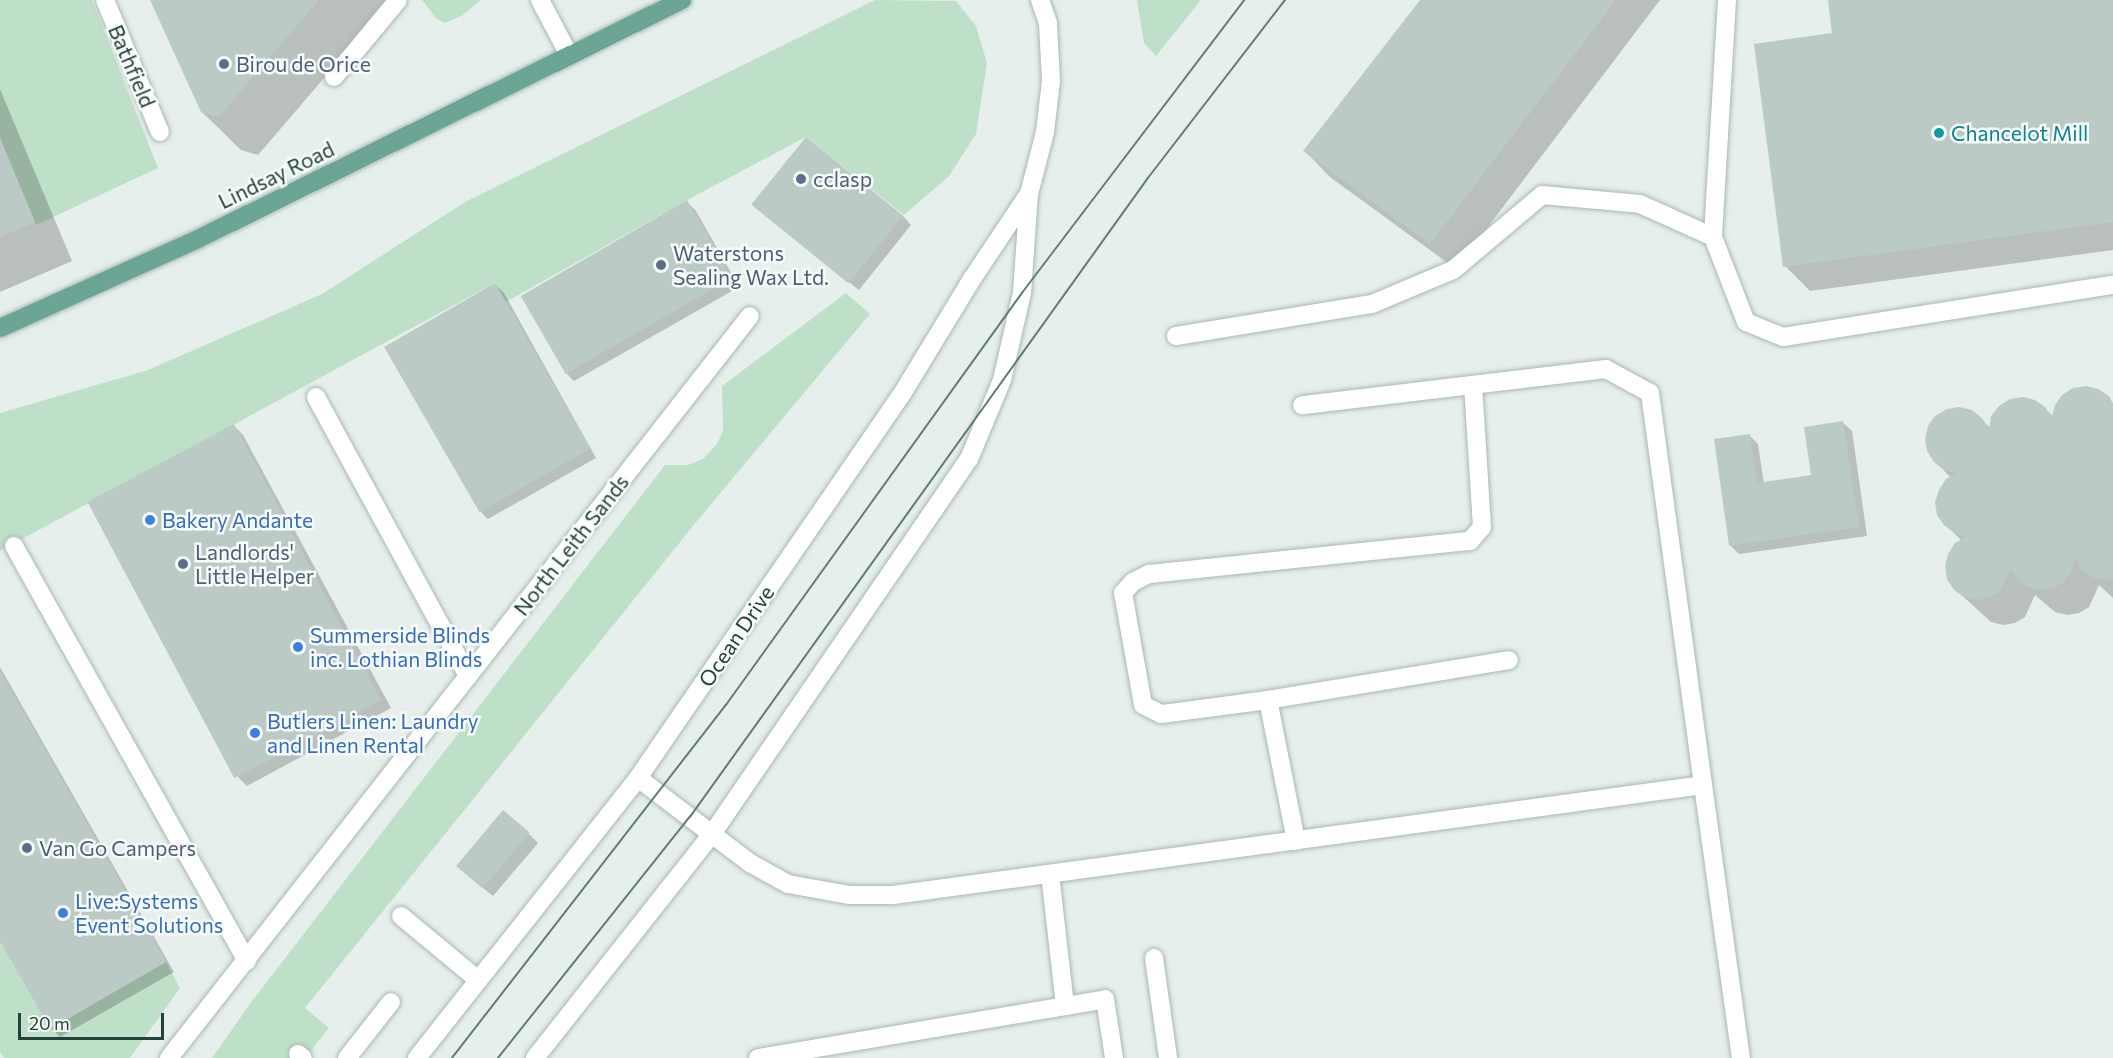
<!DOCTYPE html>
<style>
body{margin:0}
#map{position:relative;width:2113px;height:1058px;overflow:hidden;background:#e6efeb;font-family:Commissioner,sans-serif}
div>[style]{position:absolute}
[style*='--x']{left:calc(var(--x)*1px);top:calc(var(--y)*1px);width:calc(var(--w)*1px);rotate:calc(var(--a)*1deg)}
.green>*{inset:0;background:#bfe0c8}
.shadow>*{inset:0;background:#0003}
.building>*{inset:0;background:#bbcac4;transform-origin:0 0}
.roads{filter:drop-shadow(0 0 2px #a8b8b2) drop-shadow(0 0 2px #a8b8b2)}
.service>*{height:18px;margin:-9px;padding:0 9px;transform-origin:9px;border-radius:9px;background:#fff}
.minor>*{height:18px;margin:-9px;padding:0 9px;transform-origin:9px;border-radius:9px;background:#fff}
.primary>*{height:18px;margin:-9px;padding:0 9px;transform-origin:9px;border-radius:9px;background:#6aa596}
.tram>*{height:1.5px;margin:-0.75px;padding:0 0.75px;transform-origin:0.75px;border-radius:0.75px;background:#5f7d75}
.dots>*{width:16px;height:16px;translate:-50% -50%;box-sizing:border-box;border:3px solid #f7fbf9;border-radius:50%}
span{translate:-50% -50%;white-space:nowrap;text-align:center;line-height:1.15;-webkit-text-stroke:5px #f7fbf9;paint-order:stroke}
.service-label{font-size:21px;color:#4e5e75}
.left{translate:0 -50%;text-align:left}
.street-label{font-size:21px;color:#24423a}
.culture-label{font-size:21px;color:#0d838f}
.shop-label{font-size:21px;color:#366cbe}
.scale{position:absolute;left:18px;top:1013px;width:146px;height:27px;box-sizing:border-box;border:3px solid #24423a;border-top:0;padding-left:8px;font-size:18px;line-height:21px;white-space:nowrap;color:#24423a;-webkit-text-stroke:4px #f7fbf9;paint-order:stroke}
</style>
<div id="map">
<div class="green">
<div style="clip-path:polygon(0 0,92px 0,158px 168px,36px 225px,0 138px)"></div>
<div style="clip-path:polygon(422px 0,481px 0,463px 15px,445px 23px,437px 19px)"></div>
<div style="clip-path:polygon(875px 0,956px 1px,976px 26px,987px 63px,976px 134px,949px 176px,904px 215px,806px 137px,687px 200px,506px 302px,495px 283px,0 551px,0 413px,148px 370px,322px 294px,465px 202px)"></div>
<div style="clip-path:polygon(1137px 0,1201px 0,1156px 56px,1144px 43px)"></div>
<div style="clip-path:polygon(846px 293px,870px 314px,697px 521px,305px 1008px,329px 1028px,305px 1058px,212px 1058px,252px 1001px,665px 465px,688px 465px,703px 459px,717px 444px,723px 431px,722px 386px)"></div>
<div style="clip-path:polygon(0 942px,50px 1029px,166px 962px,180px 988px,130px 1058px,4px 1058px,0 1052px)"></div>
</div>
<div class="shadow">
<div style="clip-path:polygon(152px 0,391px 0,258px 155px,241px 150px,202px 112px)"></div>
<div style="clip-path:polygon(1422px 0,1660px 0,1456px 269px,1330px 177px,1305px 151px)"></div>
<div style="clip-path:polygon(1829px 0,2113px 0,2113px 250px,1810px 291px,1785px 266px,1834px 34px)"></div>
<div style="clip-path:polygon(0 89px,72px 261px,0 292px)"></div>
<div style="clip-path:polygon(687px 202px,696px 211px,739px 287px,574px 381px,565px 372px)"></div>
<div style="clip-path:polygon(763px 214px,903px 216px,911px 225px,859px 290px)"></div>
<div style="clip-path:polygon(495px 284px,504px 293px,596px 458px,488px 519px,479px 510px)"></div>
<div style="clip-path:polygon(2108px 398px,2113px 403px,2113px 598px,2099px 585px,2089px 607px,2079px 613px,2067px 615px,2055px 612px,2035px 595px,2025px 617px,2015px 623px,2003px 625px,1991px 622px,1955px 589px,1962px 541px,1945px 524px,1951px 478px,1935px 461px,1981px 419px,1990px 428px,2044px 408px,2054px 417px)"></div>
<div style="clip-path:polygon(1843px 423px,1852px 431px,1867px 536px,1739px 554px,1730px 545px,1749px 435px,1758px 444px,1764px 484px,1813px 476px)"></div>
<div style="clip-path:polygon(234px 426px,243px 435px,391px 708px,247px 786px,238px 777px)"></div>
<div style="clip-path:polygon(0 667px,174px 972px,60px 1037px,51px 1028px,0 939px)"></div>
<div style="clip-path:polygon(529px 834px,538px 843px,493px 896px,467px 875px)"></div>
</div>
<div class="building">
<div style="clip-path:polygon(150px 0,319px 0,219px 117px,201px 112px)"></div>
<div style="clip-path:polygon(1420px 0,1616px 0,1430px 244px,1303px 151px)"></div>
<div style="clip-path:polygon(1828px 0,2113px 0,2113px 222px,1783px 267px,1754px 44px,1832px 33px)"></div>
<div style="left:806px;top:137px;width:125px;height:87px;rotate:39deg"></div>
<div style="clip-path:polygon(0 138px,35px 222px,0 237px)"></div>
<div style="left:687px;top:200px;width:90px;height:192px;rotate:60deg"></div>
<div style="left:495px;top:283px;width:191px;height:128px;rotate:60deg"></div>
<div style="clip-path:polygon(2086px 386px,2098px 389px,2109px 396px,2113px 404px,2113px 579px,2104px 580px,2092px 577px,2081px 570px,2075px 559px,2071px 571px,2064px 582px,2053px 588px,2041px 590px,2028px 587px,2018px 580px,2011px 569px,2000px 592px,1989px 598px,1976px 600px,1964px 597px,1954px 590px,1947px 579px,1945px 566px,1948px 554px,1955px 543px,1966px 537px,1954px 533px,1944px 525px,1937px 515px,1935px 502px,1939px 490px,1946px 479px,1957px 473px,1944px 470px,1934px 462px,1927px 451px,1925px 439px,1928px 426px,1935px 416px,1947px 409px,1959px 407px,1972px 410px,1982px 418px,1989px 429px,1991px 416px,1999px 406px,2010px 399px,2023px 397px,2035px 400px,2045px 407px,2052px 417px,2055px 405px,2062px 395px,2073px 388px)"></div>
<div style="clip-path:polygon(1843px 421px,1859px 527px,1729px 546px,1714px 439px,1750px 434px,1757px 483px,1811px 475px,1804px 427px)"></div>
<div style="left:234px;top:424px;width:313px;height:166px;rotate:62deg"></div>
<div style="clip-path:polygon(0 671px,166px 962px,50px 1029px,0 942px)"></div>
<div style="left:503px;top:810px;width:35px;height:73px;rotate:40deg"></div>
</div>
<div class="roads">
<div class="service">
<div style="--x:1727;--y:0;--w:237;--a:93.4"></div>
<div style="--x:1713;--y:237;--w:91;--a:68.8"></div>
<div style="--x:1746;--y:322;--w:40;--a:22"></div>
<div style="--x:1783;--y:337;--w:334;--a:-9"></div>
<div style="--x:1176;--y:336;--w:199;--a:-9.3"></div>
<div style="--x:1372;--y:304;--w:88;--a:-22.8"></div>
<div style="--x:1453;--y:270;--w:116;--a:-40.1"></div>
<div style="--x:1542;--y:195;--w:98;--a:5.2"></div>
<div style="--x:1640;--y:204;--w:80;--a:24.3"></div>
<div style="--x:316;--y:397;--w:318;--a:61.4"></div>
<div style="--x:14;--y:546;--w:476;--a:60.7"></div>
<div style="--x:1268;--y:700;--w:108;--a:172.5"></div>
<div style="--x:1161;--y:714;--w:20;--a:-153"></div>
<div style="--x:1143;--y:705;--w:114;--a:-100.1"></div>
<div style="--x:1123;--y:593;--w:15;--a:-48"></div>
<div style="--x:1133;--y:582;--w:18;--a:-27"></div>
<div style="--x:1149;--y:574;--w:323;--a:-5.9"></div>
<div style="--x:1470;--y:541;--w:18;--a:-49"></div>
<div style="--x:1482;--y:527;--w:142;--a:-93.6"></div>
<div style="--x:638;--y:778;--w:141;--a:37.2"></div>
<div style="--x:750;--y:863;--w:43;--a:28.9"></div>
<div style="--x:788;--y:884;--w:63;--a:10.1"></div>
<div style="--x:850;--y:895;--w:43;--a:0"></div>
<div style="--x:893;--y:895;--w:817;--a:-7.73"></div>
<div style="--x:1703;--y:785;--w:396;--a:-97.7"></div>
<div style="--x:1650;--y:393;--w:50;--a:-151.4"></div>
<div style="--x:1606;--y:369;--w:306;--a:173.2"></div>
<div style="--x:1703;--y:785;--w:276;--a:82.1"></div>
<div style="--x:1296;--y:841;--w:144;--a:-101.2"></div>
<div style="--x:1268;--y:700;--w:244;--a:-9.4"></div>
<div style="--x:1050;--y:874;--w:133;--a:83.5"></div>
<div style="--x:401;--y:916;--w:100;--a:39.7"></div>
<div style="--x:1154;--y:958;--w:101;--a:82"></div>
<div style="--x:298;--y:1054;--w:6;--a:39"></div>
<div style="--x:347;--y:1058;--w:71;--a:-51.8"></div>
<div style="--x:758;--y:1058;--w:352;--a:-9.6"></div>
<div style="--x:1105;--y:999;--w:60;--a:81.3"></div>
</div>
<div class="minor">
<div style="--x:105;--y:0;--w:143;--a:67.4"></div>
<div style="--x:540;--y:0;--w:62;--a:62.2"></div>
<div style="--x:334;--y:77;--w:100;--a:-50.3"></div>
<div style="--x:169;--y:1058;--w:942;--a:-51.94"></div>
<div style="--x:417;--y:1058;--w:357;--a:-51.7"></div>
<div style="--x:638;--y:778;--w:466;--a:-55.5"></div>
<div style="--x:902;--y:394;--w:135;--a:-58.7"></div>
<div style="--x:972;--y:279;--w:101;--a:-56.3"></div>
<div style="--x:535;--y:1058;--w:285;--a:-51.7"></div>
<div style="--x:712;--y:834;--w:455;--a:-55.6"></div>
<div style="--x:969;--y:459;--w:86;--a:-67.3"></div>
<div style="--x:1002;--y:380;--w:89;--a:-77.1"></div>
<div style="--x:1022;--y:293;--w:99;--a:-86"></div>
<div style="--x:1029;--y:194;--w:64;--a:-75.5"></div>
<div style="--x:1045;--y:132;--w:51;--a:-83.3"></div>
<div style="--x:1051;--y:81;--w:58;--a:-93"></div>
<div style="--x:1048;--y:23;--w:24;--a:-109"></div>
</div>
<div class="primary">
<div style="--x:0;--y:328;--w:217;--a:-24.2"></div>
<div style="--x:198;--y:239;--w:540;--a:-26.28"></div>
</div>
</div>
<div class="tram">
<div style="--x:452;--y:1058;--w:447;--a:-52.2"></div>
<div style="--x:726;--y:705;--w:507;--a:-54.3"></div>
<div style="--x:1022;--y:293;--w:368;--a:-52.8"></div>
<div style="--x:498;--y:1058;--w:308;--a:-51.5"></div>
<div style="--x:690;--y:817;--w:786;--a:-54.37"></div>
<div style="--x:1148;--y:178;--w:225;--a:-52.4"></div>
</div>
<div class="dots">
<div style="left:224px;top:64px;background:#5c6f8a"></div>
<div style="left:1939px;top:133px;background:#0f9aa8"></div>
<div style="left:801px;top:179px;background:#5c6f8a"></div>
<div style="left:661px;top:265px;background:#5c6f8a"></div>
<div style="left:150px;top:520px;background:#3f7fe0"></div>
<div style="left:183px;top:564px;background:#5c6f8a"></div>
<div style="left:298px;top:647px;background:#3f7fe0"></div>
<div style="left:255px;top:733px;background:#3f7fe0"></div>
<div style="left:27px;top:848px;background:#5c6f8a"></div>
<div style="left:63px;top:913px;background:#3f7fe0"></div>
</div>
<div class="service-label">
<span class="left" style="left:236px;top:64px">Birou de Orice</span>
<span class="left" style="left:813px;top:179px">cclasp</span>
<span class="left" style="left:673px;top:265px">Waterstons<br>Sealing Wax Ltd.</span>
<span class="left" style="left:195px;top:564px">Landlords'<br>Little Helper</span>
<span class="left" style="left:39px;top:848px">Van Go Campers</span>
</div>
<div class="street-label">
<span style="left:132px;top:66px;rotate:67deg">Bathfield</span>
<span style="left:276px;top:175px;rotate:-26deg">Lindsay Road</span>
<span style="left:571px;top:545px;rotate:-52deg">North Leith Sands</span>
<span style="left:736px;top:636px;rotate:-56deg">Ocean Drive</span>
</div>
<div class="culture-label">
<span class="left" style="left:1951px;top:133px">Chancelot Mill</span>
</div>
<div class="shop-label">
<span class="left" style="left:162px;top:520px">Bakery Andante</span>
<span class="left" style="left:310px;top:647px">Summerside Blinds<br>inc. Lothian Blinds</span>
<span class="left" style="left:267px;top:733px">Butlers Linen: Laundry<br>and Linen Rental</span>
<span class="left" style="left:75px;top:913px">Live:Systems<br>Event Solutions</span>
</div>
<div class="scale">20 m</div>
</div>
